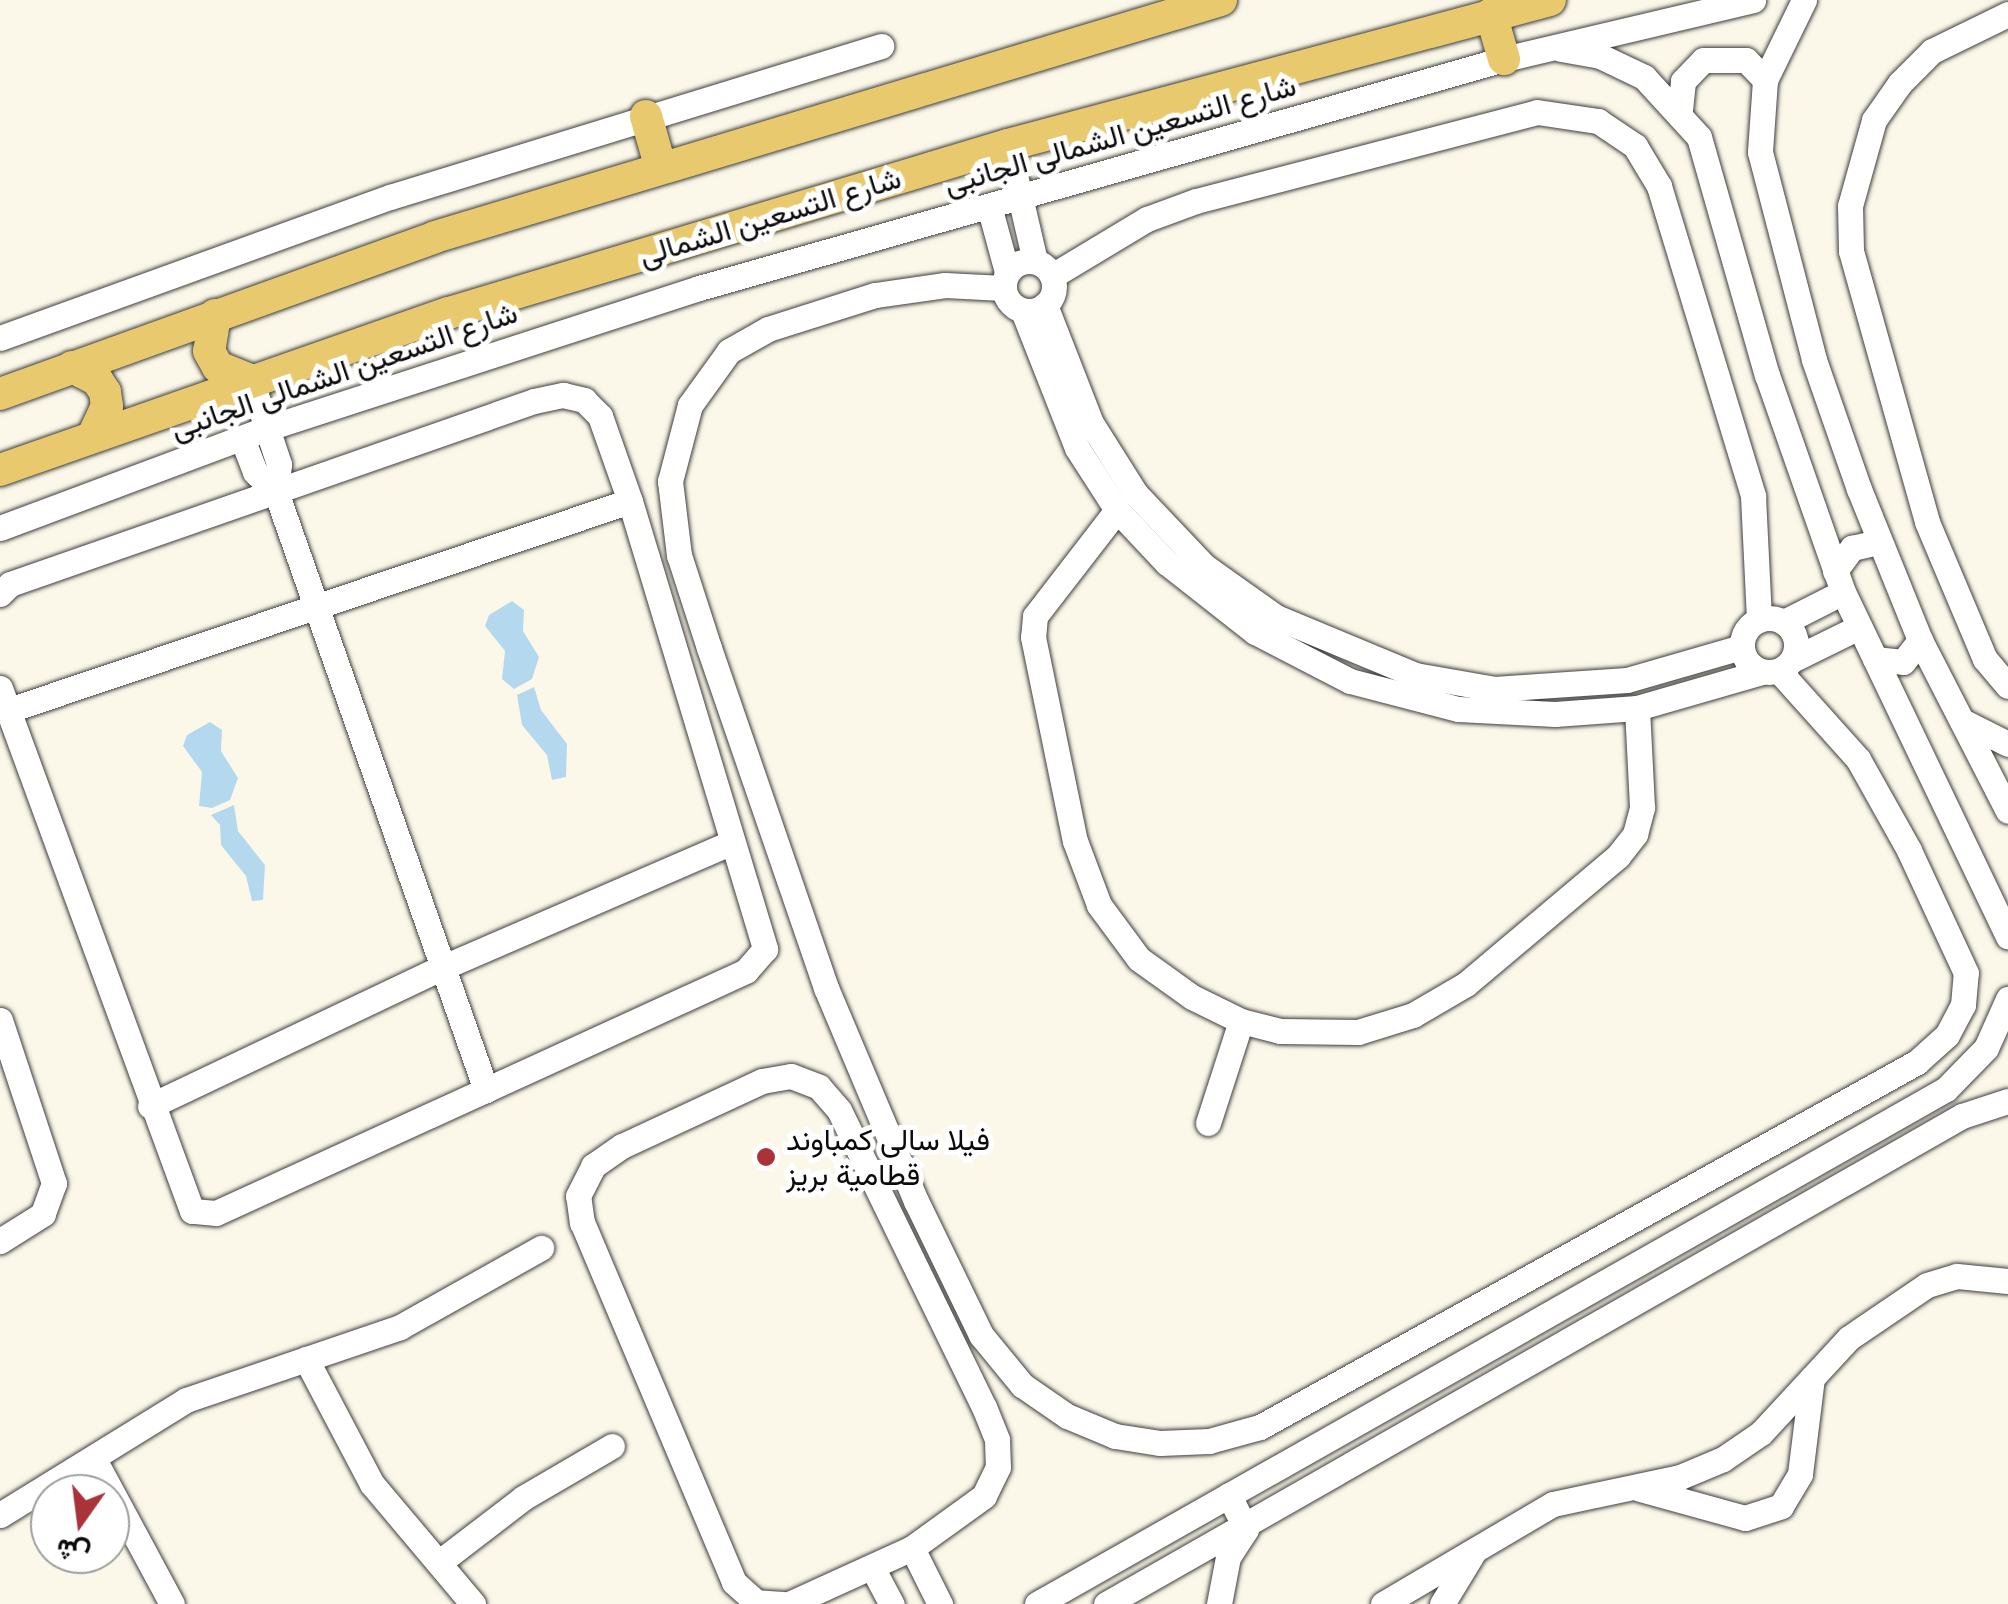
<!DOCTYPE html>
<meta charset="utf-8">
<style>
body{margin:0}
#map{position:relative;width:2008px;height:1604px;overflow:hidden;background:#fcf8e9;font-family:"Times New Roman",Vazirmatn,serif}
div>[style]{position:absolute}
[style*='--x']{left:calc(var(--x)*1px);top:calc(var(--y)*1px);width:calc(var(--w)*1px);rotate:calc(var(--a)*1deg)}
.water>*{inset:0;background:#b4d9ee}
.roads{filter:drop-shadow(0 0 2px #3d3d3d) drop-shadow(0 0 2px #3d3d3d)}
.minor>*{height:25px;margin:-12.5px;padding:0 12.5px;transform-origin:12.5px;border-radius:12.5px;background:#fff}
.minor>.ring{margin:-12.5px;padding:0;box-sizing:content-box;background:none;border:25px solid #fff;border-radius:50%}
.major>*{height:32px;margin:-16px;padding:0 16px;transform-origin:16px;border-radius:16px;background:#e8c96e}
.dots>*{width:28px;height:28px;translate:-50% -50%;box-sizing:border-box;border:5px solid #fff;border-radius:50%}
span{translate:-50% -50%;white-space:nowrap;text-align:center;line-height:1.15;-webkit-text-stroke:10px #fff;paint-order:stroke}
.street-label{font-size:30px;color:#0a0a0a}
.poi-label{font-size:30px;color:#0a0a0a}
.left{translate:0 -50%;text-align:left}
.north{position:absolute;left:30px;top:1474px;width:100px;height:100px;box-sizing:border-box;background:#fff;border:2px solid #9d9d9d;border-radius:50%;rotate:194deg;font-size:28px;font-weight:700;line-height:40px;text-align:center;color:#0a0a0a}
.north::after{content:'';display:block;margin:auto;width:35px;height:45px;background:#a8343a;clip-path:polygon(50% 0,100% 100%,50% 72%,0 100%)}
</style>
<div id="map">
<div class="water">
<div style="clip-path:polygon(512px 601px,524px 610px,523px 631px,539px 657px,532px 679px,514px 689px,502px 679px,505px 651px,485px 626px,489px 615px)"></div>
<div style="clip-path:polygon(534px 687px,541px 710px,567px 744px,566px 777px,552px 780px,547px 755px,522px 725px,517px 695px)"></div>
<div style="clip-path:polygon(210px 722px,222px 730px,221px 751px,238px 778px,230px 800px,212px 808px,199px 806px,202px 772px,183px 746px,187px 735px)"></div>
<div style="clip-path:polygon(234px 805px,238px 831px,265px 865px,263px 900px,252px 901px,246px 876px,221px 845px,220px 825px,211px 815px)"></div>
</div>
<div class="roads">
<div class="minor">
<div style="--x:1804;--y:0;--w:89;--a:116"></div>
<div style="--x:1765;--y:80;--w:72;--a:94"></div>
<div style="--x:1760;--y:152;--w:215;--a:75.4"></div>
<div style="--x:1814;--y:360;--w:137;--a:70.8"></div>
<div style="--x:1859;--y:489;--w:163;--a:68"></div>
<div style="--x:1920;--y:640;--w:192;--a:62.8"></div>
<div style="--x:2008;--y:14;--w:85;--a:154"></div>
<div style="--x:1932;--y:51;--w:45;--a:135"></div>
<div style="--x:1900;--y:83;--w:45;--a:125.1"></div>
<div style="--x:1874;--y:120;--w:89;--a:105.6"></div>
<div style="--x:1850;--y:206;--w:45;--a:88.7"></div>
<div style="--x:1851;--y:251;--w:281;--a:74.3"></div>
<div style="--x:1927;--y:522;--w:149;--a:67.1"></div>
<div style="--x:1985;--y:659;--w:35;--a:50"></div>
<div style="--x:1561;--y:49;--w:40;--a:10"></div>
<div style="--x:1600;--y:56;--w:49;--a:25.5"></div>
<div style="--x:1644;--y:77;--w:81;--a:47.5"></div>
<div style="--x:1699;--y:137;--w:248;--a:74.1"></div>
<div style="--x:1767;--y:375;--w:230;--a:70.7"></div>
<div style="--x:1843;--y:592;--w:382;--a:64.4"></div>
<div style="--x:1680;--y:110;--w:29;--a:-84"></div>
<div style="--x:1683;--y:81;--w:29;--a:-46"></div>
<div style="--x:1703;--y:60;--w:43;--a:0"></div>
<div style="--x:1746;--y:60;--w:28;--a:46"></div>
<div style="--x:1008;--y:145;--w:119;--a:76.9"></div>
<div style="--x:989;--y:206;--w:68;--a:74.7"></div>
<div class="ring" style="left:1004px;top:261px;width:25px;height:25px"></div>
<div style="--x:1052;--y:276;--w:111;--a:-31"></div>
<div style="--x:1147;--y:219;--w:52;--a:-20.2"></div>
<div style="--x:1196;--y:201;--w:352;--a:-14.6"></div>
<div style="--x:1537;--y:112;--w:62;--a:8.4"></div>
<div style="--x:1598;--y:121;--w:45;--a:34"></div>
<div style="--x:1635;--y:146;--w:47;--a:59"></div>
<div style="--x:1659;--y:186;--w:324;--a:73.1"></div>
<div style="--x:1753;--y:496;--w:124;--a:87.2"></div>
<div style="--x:1003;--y:288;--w:58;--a:-177"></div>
<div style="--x:945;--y:285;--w:71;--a:171.9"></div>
<div style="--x:875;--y:295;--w:112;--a:162.4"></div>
<div style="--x:768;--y:329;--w:45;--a:150.6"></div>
<div style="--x:729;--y:351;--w:67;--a:125.8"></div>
<div style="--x:690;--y:405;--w:79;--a:104.7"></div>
<div style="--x:670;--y:481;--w:75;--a:83.1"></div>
<div style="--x:679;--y:555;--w:98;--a:72.1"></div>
<div style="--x:709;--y:648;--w:360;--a:71"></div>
<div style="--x:826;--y:988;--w:231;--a:67.1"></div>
<div style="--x:916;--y:1201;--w:149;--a:64.1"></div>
<div style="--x:981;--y:1335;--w:65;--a:50.6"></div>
<div style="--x:1022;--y:1385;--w:55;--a:34.6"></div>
<div style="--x:1067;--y:1416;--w:52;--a:22.6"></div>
<div style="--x:1115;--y:1436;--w:46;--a:8.8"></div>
<div style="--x:1160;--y:1443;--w:49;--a:-2.3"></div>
<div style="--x:1209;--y:1441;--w:53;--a:-15.4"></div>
<div style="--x:1260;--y:1427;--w:752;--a:-29.05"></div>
<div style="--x:1917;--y:1062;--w:40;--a:-42"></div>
<div style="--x:1947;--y:1035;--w:34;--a:-62"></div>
<div style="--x:1963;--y:1005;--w:32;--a:-85"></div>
<div style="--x:1966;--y:973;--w:136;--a:-114.9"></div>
<div style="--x:1909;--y:850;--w:104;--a:-119.3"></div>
<div style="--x:1858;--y:759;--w:118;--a:-131.9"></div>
<div style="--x:1045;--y:305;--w:127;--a:68.7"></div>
<div style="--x:1091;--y:423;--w:83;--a:57.8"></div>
<div style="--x:1135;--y:493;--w:100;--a:46.6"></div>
<div style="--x:1204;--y:566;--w:88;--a:35.3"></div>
<div style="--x:1276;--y:617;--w:151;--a:22.6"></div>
<div style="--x:1415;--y:675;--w:80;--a:10"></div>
<div style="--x:1494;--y:689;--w:133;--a:-3.9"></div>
<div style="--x:1627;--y:680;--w:119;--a:-16.1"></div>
<div style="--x:1023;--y:311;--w:147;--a:68.5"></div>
<div style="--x:1077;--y:448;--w:74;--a:57.2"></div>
<div style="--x:1117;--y:510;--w:73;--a:46.7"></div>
<div style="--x:1167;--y:563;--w:112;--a:38.1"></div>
<div style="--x:1255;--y:632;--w:107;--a:27.3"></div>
<div style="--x:1350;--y:681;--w:112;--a:14.5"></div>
<div style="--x:1458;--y:709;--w:97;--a:3"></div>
<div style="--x:1555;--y:714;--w:82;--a:-4.2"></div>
<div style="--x:1637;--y:708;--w:130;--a:-16.1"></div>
<div style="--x:0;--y:338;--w:415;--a:-19.9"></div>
<div style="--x:390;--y:197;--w:514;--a:-17.09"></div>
<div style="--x:251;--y:380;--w:89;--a:71.6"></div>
<div style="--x:279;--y:464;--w:28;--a:96"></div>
<div style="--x:276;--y:492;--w:634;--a:70.65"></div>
<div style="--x:242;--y:438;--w:36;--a:69"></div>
<div style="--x:255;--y:472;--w:29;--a:44"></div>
<div style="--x:1117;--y:510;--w:134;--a:127.7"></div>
<div style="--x:1035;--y:616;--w:21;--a:95"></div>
<div style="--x:1033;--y:637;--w:208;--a:78.4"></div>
<div style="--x:1075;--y:841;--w:68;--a:69.4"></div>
<div style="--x:1099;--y:905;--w:67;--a:53.5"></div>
<div style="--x:1139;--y:959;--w:65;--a:35.6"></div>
<div style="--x:1192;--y:997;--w:55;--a:26.1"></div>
<div style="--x:1241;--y:1021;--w:40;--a:14.4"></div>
<div style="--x:1280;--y:1031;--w:78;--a:0.7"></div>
<div style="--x:1358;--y:1032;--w:58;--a:-17.2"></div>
<div style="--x:1413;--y:1015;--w:61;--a:-30.3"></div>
<div style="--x:1466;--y:984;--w:199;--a:-40.1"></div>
<div style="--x:1618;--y:856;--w:28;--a:-52"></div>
<div style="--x:1635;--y:834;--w:28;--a:-75"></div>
<div style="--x:1642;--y:807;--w:99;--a:-92.9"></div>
<div style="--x:0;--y:528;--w:286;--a:-20.5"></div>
<div style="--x:268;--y:428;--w:453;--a:-18"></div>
<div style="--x:699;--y:288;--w:837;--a:-15.88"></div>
<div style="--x:1504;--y:59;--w:256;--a:-13.3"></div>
<div style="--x:1835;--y:571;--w:29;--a:-54"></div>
<div style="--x:1852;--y:548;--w:28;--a:-13"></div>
<div style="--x:0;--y:594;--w:14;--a:-45"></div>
<div style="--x:10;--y:584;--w:555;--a:-19.25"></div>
<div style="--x:534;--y:401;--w:30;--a:-12"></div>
<div style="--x:563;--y:395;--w:22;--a:13"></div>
<div style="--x:584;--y:400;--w:23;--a:45"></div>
<div style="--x:600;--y:416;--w:90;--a:70.6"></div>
<div style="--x:630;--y:501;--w:468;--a:73.2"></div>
<div style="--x:765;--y:949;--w:29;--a:131"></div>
<div style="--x:746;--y:971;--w:583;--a:155.46"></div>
<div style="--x:216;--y:1213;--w:24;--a:-175"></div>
<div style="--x:192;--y:1211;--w:557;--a:-110.16"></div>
<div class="ring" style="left:1742px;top:618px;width:29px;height:29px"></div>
<div style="--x:1784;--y:622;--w:66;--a:-27"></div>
<div style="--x:1875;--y:659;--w:28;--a:6"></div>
<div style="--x:1903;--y:662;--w:28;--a:-52"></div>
<div style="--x:1792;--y:660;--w:75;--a:-26.2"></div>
<div style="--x:9;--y:710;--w:655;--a:-18.6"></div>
<div style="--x:1964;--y:722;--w:49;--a:26.6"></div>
<div style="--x:0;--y:1020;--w:172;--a:71.7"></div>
<div style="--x:54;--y:1183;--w:33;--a:110"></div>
<div style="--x:43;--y:1214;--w:51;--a:147.9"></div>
<div style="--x:150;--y:1106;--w:320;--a:-25.4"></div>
<div style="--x:439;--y:969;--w:317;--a:-23.4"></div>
<div style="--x:1208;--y:1123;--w:107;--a:-72.1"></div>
<div style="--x:306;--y:1359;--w:141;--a:62.2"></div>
<div style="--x:372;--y:1484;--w:157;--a:49.9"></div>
<div style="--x:95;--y:1461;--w:162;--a:61.7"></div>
<div style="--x:1640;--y:1489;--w:109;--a:15.4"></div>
<div style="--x:1745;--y:1518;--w:38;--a:-18"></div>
<div style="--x:1781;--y:1506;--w:37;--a:-59"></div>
<div style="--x:1800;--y:1474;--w:97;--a:-82.9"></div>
<div style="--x:0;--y:1515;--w:219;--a:-31.7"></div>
<div style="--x:186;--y:1400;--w:226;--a:-18.8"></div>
<div style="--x:400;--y:1327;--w:162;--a:-29.3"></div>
<div style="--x:912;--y:1548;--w:63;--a:63.4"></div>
<div style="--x:441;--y:1561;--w:103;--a:-37.5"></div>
<div style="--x:523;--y:1498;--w:103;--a:-30.3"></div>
<div style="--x:873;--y:1569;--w:40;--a:62"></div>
<div style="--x:783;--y:1604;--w:27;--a:-176"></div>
<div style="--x:756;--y:1602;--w:30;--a:-138"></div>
<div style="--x:734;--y:1582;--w:390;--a:-112.9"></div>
<div style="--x:582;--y:1223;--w:27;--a:-98"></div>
<div style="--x:578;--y:1196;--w:34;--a:-63"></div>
<div style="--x:593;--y:1166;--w:35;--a:-35"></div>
<div style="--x:622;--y:1146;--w:154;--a:-24.9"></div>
<div style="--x:762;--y:1081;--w:29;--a:-10"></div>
<div style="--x:791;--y:1076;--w:30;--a:21"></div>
<div style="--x:819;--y:1087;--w:30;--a:49"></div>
<div style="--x:839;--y:1110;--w:331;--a:64"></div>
<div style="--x:984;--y:1407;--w:35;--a:68"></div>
<div style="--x:997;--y:1440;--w:27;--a:88"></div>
<div style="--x:998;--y:1467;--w:32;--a:116"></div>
<div style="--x:984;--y:1496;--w:89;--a:144.2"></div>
<div style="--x:912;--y:1548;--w:135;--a:155.5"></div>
<div style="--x:1037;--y:1604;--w:1045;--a:-29.53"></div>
<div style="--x:1946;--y:1089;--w:57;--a:-45.7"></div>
<div style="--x:1986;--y:1048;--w:54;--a:-65.8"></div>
<div style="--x:1106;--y:1604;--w:985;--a:-29.69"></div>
<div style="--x:1962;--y:1116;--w:48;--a:-18.1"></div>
<div style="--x:1219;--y:1604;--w:48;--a:-79.2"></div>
<div style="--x:1228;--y:1557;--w:33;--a:-57"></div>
<div style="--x:1246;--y:1529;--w:38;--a:-117"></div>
<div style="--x:1383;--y:1604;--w:197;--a:-30.5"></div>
<div style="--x:1553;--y:1504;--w:130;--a:-12"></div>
<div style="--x:1680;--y:1477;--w:47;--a:-22.7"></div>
<div style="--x:1723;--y:1459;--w:46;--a:-34.4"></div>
<div style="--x:1761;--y:1433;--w:129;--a:-47.2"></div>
<div style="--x:1849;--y:1338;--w:94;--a:-34.2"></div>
<div style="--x:1927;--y:1285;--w:31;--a:-17"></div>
<div style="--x:1957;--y:1276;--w:51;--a:5.6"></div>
<div style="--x:1442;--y:1604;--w:60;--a:-58.7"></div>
</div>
<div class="major">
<div style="--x:1491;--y:14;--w:47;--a:73.9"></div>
<div style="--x:646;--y:116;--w:51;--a:74.1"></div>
<div style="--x:215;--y:315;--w:36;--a:99"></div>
<div style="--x:209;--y:351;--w:18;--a:61"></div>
<div style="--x:218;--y:367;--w:35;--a:22"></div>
<div style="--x:72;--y:367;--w:28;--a:27"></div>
<div style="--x:97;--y:380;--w:14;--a:56"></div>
<div style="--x:105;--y:392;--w:14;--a:82"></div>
<div style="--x:107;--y:406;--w:29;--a:115"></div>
<div style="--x:0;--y:394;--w:462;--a:-19.8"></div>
<div style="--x:435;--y:237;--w:821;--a:-16.78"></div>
<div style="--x:0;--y:470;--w:476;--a:-19.3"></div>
<div style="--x:449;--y:313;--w:584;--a:-16.73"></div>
<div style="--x:1008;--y:145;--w:561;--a:-14.98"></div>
</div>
</div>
<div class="dots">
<div style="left:766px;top:1157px;background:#a8343a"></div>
</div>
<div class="street-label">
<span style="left:1120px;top:135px;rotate:-16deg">شارع التسعين الشمالى الجانبى</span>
<span style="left:770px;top:217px;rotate:-17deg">شارع التسعين الشمالى</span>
<span style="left:344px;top:371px;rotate:-19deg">شارع التسعين الشمالى الجانبى</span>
</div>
<div class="poi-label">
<span class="left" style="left:786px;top:1157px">فيلا سالى كمباوند<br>قطامية بريز</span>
</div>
<div class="north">ش</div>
</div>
